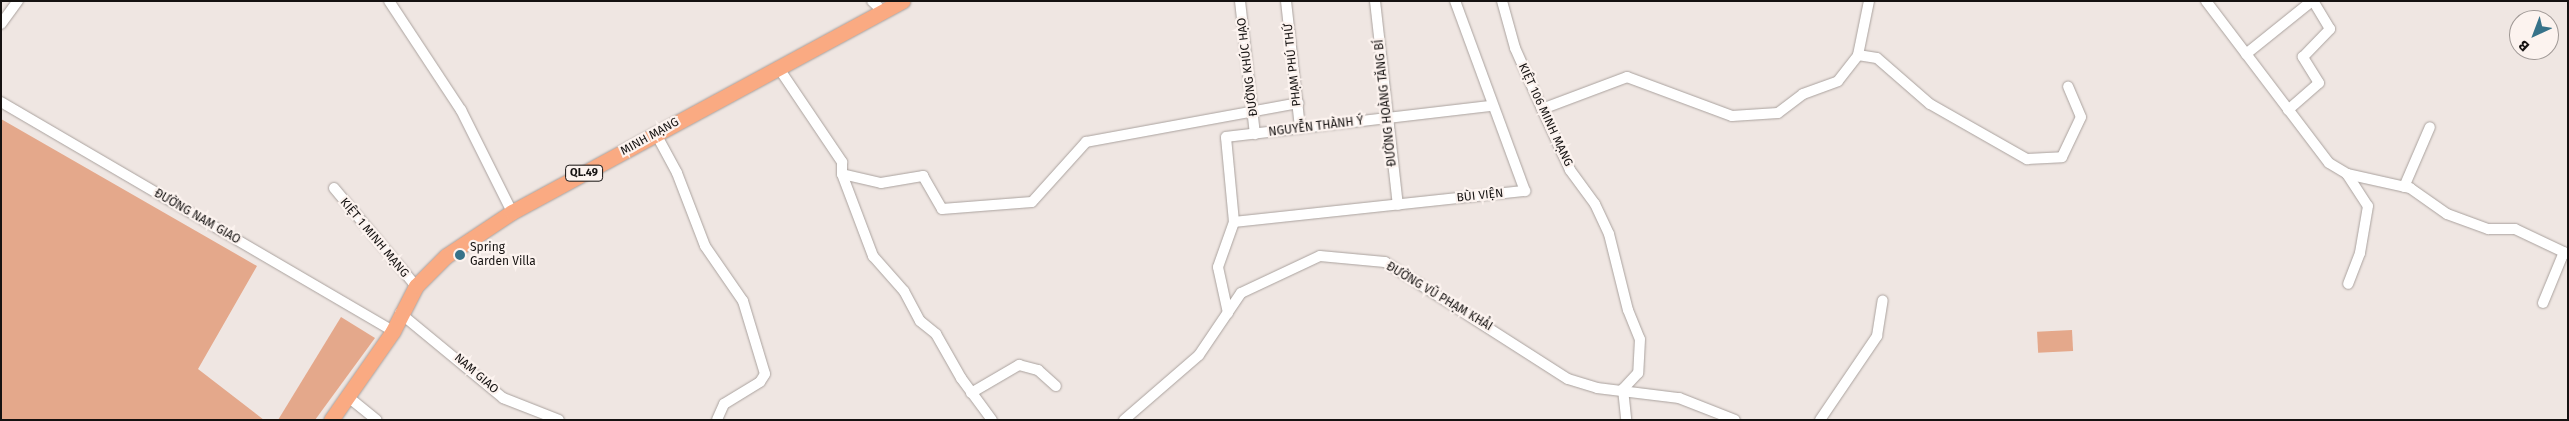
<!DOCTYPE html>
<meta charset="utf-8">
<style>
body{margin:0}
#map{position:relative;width:2569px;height:421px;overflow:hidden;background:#efe6e2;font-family:"Fira Sans",sans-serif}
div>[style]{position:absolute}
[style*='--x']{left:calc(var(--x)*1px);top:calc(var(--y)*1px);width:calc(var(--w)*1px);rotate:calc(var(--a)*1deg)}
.green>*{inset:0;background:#e4a88b;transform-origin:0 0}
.roads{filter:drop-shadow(0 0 1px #aaa29e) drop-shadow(0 0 1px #aaa29e)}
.minor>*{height:10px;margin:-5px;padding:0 5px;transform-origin:5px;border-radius:5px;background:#fff}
.highway>*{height:15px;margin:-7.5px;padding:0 7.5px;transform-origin:7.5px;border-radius:7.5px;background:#faaa82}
.dots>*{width:14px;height:14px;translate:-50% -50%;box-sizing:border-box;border:2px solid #fcf3ef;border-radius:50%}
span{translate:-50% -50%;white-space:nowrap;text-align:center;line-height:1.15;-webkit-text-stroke:4.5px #fcf3ef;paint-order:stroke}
.shield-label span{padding:1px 4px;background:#fcf3ef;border:1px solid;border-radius:4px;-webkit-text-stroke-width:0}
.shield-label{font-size:11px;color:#151211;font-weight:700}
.street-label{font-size:12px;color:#151211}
.poi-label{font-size:12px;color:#151211}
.left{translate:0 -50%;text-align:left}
.frame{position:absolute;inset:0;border:2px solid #151211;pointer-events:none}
.north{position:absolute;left:2509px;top:10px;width:50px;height:50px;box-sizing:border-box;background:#fcf3ef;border:1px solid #a09996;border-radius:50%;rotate:223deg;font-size:14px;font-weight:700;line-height:20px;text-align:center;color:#151211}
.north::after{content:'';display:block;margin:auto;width:18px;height:22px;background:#367289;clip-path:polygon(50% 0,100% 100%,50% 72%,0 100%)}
</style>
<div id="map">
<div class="green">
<div style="clip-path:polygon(1px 119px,257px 266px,198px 369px,264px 420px,1px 420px)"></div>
<div style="clip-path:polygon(341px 317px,375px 338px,315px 420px,278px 420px)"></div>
<div style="left:2072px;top:330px;width:21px;height:35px;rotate:87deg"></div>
</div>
<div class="roads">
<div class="minor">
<div style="--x:389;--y:1;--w:131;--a:56.6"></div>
<div style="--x:461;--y:110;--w:114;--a:63.4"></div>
<div style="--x:872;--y:1;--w:16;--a:43"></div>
<div style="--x:1240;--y:1;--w:134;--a:83.6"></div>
<div style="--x:1286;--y:1;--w:128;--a:83.7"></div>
<div style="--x:1375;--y:1;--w:205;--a:83.6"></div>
<div style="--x:1502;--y:1;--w:49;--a:74.5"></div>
<div style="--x:1515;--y:48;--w:67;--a:66.1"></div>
<div style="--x:1542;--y:109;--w:67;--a:65.3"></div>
<div style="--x:1570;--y:170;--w:42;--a:53.7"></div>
<div style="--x:1595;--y:204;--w:33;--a:65"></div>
<div style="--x:1609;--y:234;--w:78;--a:76"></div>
<div style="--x:1628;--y:310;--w:31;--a:68"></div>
<div style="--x:1640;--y:339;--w:34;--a:93"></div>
<div style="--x:1638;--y:373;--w:22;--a:133"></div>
<div style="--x:2206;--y:1;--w:203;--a:52.8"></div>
<div style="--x:2329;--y:163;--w:21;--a:31"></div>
<div style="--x:2347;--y:174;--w:65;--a:12.5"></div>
<div style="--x:2410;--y:188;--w:45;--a:35.1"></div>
<div style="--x:2447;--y:214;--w:44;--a:20.1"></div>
<div style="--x:2488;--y:229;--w:27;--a:0"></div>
<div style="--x:2515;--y:229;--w:59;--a:25.3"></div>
<div style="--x:1;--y:24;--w:29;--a:-54"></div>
<div style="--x:2246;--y:54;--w:85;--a:-38.8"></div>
<div style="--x:1858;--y:55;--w:55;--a:-78.5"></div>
<div style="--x:778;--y:67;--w:115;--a:56"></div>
<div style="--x:842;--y:162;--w:12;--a:90"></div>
<div style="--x:842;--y:174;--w:88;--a:69.3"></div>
<div style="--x:873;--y:256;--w:47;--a:48.5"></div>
<div style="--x:904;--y:291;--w:34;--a:62"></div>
<div style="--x:920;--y:321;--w:21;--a:39"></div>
<div style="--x:936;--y:334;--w:51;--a:60.4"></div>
<div style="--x:961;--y:378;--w:52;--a:53.6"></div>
<div style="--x:1;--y:102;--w:454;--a:30.3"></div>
<div style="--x:1542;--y:109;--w:91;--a:-20.6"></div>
<div style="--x:1627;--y:77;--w:112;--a:20.4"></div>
<div style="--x:1732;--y:116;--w:46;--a:-3.7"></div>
<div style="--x:1778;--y:113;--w:31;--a:-37"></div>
<div style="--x:1803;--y:94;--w:37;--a:-20"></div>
<div style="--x:1838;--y:81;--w:33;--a:-52"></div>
<div style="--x:1858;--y:55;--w:19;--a:9"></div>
<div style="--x:1877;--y:58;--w:70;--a:41"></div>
<div style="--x:1930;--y:104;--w:112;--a:29.6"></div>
<div style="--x:2027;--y:159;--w:35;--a:-3"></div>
<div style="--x:2062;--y:157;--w:44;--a:-64.6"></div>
<div style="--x:2081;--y:117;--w:33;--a:-113"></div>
<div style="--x:2288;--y:110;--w:41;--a:-41.1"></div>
<div style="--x:2319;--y:83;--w:31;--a:-122"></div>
<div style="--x:2303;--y:57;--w:39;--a:-46"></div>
<div style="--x:2330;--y:29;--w:33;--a:-121"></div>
<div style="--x:656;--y:134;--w:44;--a:61.7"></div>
<div style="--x:677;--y:173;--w:78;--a:69"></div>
<div style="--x:705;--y:246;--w:67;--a:55.4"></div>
<div style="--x:743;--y:301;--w:76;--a:73.2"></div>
<div style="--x:765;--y:374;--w:9;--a:122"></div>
<div style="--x:760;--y:382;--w:42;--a:148.6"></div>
<div style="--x:724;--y:404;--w:17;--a:114"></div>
<div style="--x:842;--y:174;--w:40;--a:13"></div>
<div style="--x:881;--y:183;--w:43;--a:-9.5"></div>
<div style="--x:923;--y:176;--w:38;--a:60"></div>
<div style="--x:942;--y:209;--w:90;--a:-4.4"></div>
<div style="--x:1032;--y:202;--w:81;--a:-48"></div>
<div style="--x:1086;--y:142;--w:216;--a:-10.4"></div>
<div style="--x:2347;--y:174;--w:38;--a:57"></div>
<div style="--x:2368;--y:206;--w:48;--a:99.7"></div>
<div style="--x:2360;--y:253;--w:33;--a:111"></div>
<div style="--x:2404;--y:187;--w:65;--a:-66.6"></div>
<div style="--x:334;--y:188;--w:128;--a:50.1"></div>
<div style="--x:1234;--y:222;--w:293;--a:-6.1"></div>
<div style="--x:1525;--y:191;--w:202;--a:-110.2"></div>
<div style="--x:1234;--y:222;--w:85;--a:-95.4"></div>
<div style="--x:1226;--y:137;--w:267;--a:-6.7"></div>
<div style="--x:2543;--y:303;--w:55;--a:-67.6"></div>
<div style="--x:400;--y:313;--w:134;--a:39.5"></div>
<div style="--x:503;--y:398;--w:60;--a:21.4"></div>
<div style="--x:1228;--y:313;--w:47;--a:-102.3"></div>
<div style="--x:1218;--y:267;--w:48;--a:-70.4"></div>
<div style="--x:1623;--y:389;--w:31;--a:84"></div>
<div style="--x:971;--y:393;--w:56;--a:-30.3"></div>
<div style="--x:1019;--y:365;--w:20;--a:15"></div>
<div style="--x:1038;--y:370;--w:24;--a:42"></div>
<div style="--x:347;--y:396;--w:38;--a:39"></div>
<div style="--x:1124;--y:420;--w:99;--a:-40.9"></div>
<div style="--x:1199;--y:355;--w:75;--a:-55.9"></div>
<div style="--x:1241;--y:293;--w:87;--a:-25.1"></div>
<div style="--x:1320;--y:256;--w:65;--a:5.3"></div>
<div style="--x:1385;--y:262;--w:217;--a:32.6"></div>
<div style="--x:1568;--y:379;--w:30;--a:17"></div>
<div style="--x:1597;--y:388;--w:83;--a:7"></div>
<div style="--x:1679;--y:398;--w:60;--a:21.4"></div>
<div style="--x:1820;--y:420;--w:102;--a:-55.8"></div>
<div style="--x:1877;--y:336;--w:36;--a:-81"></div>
</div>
<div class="highway">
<div style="--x:331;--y:420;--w:108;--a:-55.1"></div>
<div style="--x:393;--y:331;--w:51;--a:-62.9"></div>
<div style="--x:416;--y:286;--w:42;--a:-45"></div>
<div style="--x:446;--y:256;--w:79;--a:-33.7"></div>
<div style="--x:512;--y:212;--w:444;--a:-28.4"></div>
</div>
</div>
<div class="dots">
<div style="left:460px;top:255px;background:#367289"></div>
</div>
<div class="shield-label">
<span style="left:584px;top:173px">QL.49</span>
</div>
<div class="street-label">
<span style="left:1293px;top:65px;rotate:-96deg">PHẠM PHÚ THỨ</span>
<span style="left:1248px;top:67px;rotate:-97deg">ĐƯỜNG KHÚC HẠO</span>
<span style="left:1386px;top:103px;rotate:-96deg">ĐƯỜNG HOÀNG TĂNG BÍ</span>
<span style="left:1545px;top:115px;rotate:65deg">KIỆT 106 MINH MẠNG</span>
<span style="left:1316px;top:127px;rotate:-7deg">NGUYỄN THÀNH Ý</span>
<span style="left:650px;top:137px;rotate:-29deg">MINH MẠNG</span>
<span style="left:1480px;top:196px;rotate:-6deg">BÙI VIỆN</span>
<span style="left:197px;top:217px;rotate:30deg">ĐƯỜNG NAM GIAO</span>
<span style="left:374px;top:238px;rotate:50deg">KIỆT 1 MINH MẠNG</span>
<span style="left:1439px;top:297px;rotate:31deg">ĐƯỜNG VŨ PHẠM KHẢI</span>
<span style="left:476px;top:374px;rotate:41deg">NAM GIAO</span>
</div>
<div class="poi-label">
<span class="left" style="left:470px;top:255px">Spring<br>Garden Villa</span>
</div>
<div class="frame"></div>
<div class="north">B</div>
</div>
